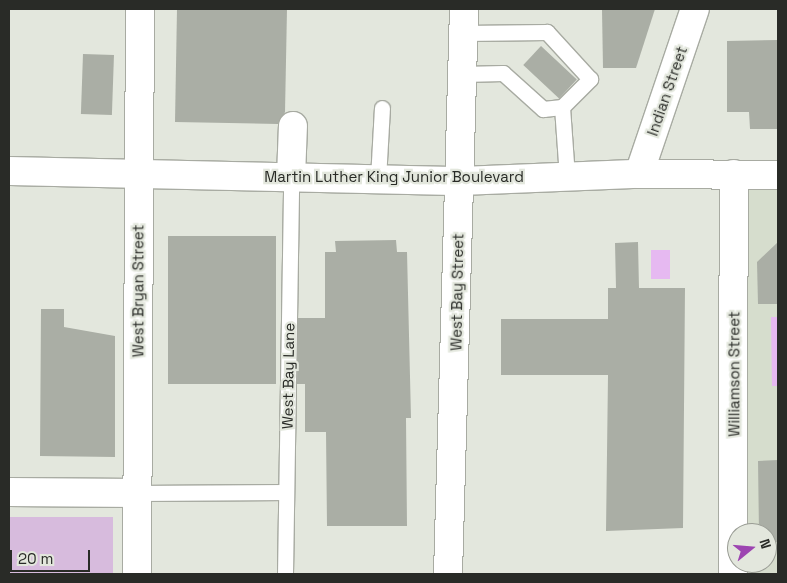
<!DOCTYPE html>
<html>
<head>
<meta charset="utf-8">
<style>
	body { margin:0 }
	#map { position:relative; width:787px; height:583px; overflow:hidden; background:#e3e7dd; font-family:"Space Grotesk",sans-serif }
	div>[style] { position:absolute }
	.built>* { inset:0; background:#d6ddcd }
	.green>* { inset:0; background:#d7bbdd; transform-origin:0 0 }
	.water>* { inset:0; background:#e6b9f1; transform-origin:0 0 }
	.building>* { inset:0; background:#aaaea5; transform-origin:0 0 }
	.roads { filter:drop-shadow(1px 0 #a8aba2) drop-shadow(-1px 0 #a8aba2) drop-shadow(0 1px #a8aba2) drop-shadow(0 -1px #a8aba2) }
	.service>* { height:15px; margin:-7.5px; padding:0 7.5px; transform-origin:7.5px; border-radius:7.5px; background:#fff }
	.minor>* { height:28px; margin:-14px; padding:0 14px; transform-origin:14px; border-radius:14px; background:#fff }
	.primary>* { height:28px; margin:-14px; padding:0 14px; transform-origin:14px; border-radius:14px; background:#fff }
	span { translate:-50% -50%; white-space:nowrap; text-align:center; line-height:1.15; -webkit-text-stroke:4.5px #e3e7dd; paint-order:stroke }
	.street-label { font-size:15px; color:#292b27 }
	.frame { position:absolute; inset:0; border:10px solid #292b27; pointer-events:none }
	.north { position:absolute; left:727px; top:523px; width:50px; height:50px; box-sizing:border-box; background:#e3e7dd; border:1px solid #999c94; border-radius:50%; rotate:73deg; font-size:14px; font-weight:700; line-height:20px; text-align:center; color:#292b27 }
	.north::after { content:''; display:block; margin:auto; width:18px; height:22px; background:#9d45b1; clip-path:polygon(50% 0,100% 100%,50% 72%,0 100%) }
	.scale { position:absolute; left:10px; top:550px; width:80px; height:22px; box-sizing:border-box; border:2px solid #292b27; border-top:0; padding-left:6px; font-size:15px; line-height:18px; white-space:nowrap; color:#292b27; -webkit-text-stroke:4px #e3e7dd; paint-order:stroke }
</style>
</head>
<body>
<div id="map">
	<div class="built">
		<div style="clip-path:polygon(evenodd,734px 174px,778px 177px,778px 574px,725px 574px,734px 174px,737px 533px,767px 533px,767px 563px,737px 563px,737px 533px)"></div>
	</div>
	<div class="green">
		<div style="left:9px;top:517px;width:104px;height:57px"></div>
	</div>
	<div class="water">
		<div style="left:670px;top:250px;width:29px;height:19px;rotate:90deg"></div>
		<div style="clip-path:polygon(771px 317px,778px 317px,778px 386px,772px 386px)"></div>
	</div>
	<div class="building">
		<div style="clip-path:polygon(177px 9px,287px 9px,285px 112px,278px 124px,175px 122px)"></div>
		<div style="clip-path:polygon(655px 9px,636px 68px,603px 68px,602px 10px)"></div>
		<div style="clip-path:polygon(778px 40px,778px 129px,750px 129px,749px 112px,727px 112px,727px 41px)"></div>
		<div style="left:541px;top:46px;width:49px;height:26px;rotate:43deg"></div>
		<div style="left:83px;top:54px;width:31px;height:60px;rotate:2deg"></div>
		<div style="left:168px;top:236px;width:108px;height:148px"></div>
		<div style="clip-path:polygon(396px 240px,397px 252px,407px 252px,411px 418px,406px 418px,407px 526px,327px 526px,326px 432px,305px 432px,305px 384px,297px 384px,298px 318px,325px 318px,325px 252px,336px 252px,335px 241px)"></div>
		<div style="clip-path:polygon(638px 242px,639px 288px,685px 288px,683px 528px,606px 531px,608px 375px,501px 375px,501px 319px,608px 319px,608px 288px,616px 288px,615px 243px)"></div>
		<div style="clip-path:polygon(778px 242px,778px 304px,758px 304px,757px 262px)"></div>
		<div style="clip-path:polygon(41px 309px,64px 309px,64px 327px,115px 336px,115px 457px,40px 456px)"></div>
		<div style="clip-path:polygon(778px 460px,778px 542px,767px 543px,767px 533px,759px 533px,758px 461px)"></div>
	</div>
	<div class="roads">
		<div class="service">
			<div style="left:463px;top:74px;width:40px;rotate:-1.4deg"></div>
			<div style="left:503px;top:73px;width:54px;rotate:42deg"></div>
			<div style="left:543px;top:109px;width:19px;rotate:-6deg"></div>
			<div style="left:562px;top:107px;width:40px;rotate:-45deg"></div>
			<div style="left:590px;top:79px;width:64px;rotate:-132.5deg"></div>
			<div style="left:547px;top:32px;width:83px;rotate:179.3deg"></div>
			<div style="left:562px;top:107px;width:70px;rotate:85.9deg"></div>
			<div style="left:378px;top:179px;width:71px;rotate:-86.8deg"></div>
			<div style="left:137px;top:493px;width:149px;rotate:-0.4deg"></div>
			<div style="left:285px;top:574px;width:397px;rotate:-89.1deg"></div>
		</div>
		<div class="minor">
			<div style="left:639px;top:174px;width:174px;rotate:-71.3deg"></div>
			<div style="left:291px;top:177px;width:51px;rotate:-87.8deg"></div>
			<div style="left:461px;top:181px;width:178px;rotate:-2.3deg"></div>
			<div style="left:639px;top:174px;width:139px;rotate:0.4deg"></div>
			<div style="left:9px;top:492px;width:128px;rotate:0.4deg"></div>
			<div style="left:137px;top:574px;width:565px;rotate:-89.7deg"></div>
			<div style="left:733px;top:574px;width:400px;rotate:-89.9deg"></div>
		</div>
		<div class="primary">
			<div style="left:9px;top:171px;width:452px;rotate:1.3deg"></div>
			<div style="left:448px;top:574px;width:565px;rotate:-88.38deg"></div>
		</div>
	</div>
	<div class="street-label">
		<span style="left:667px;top:91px;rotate:-71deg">Indian Street</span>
		<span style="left:394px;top:177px">Martin Luther King Junior Boulevard</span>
		<span style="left:138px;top:291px;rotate:-90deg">West Bryan Street</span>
		<span style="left:457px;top:292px;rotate:-89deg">West Bay Street</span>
		<span style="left:734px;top:374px;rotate:-90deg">Williamson Street</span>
		<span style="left:288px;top:376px;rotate:-89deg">West Bay Lane</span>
	</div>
	<div class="frame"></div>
	<div class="north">N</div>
	<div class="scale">20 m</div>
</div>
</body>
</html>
